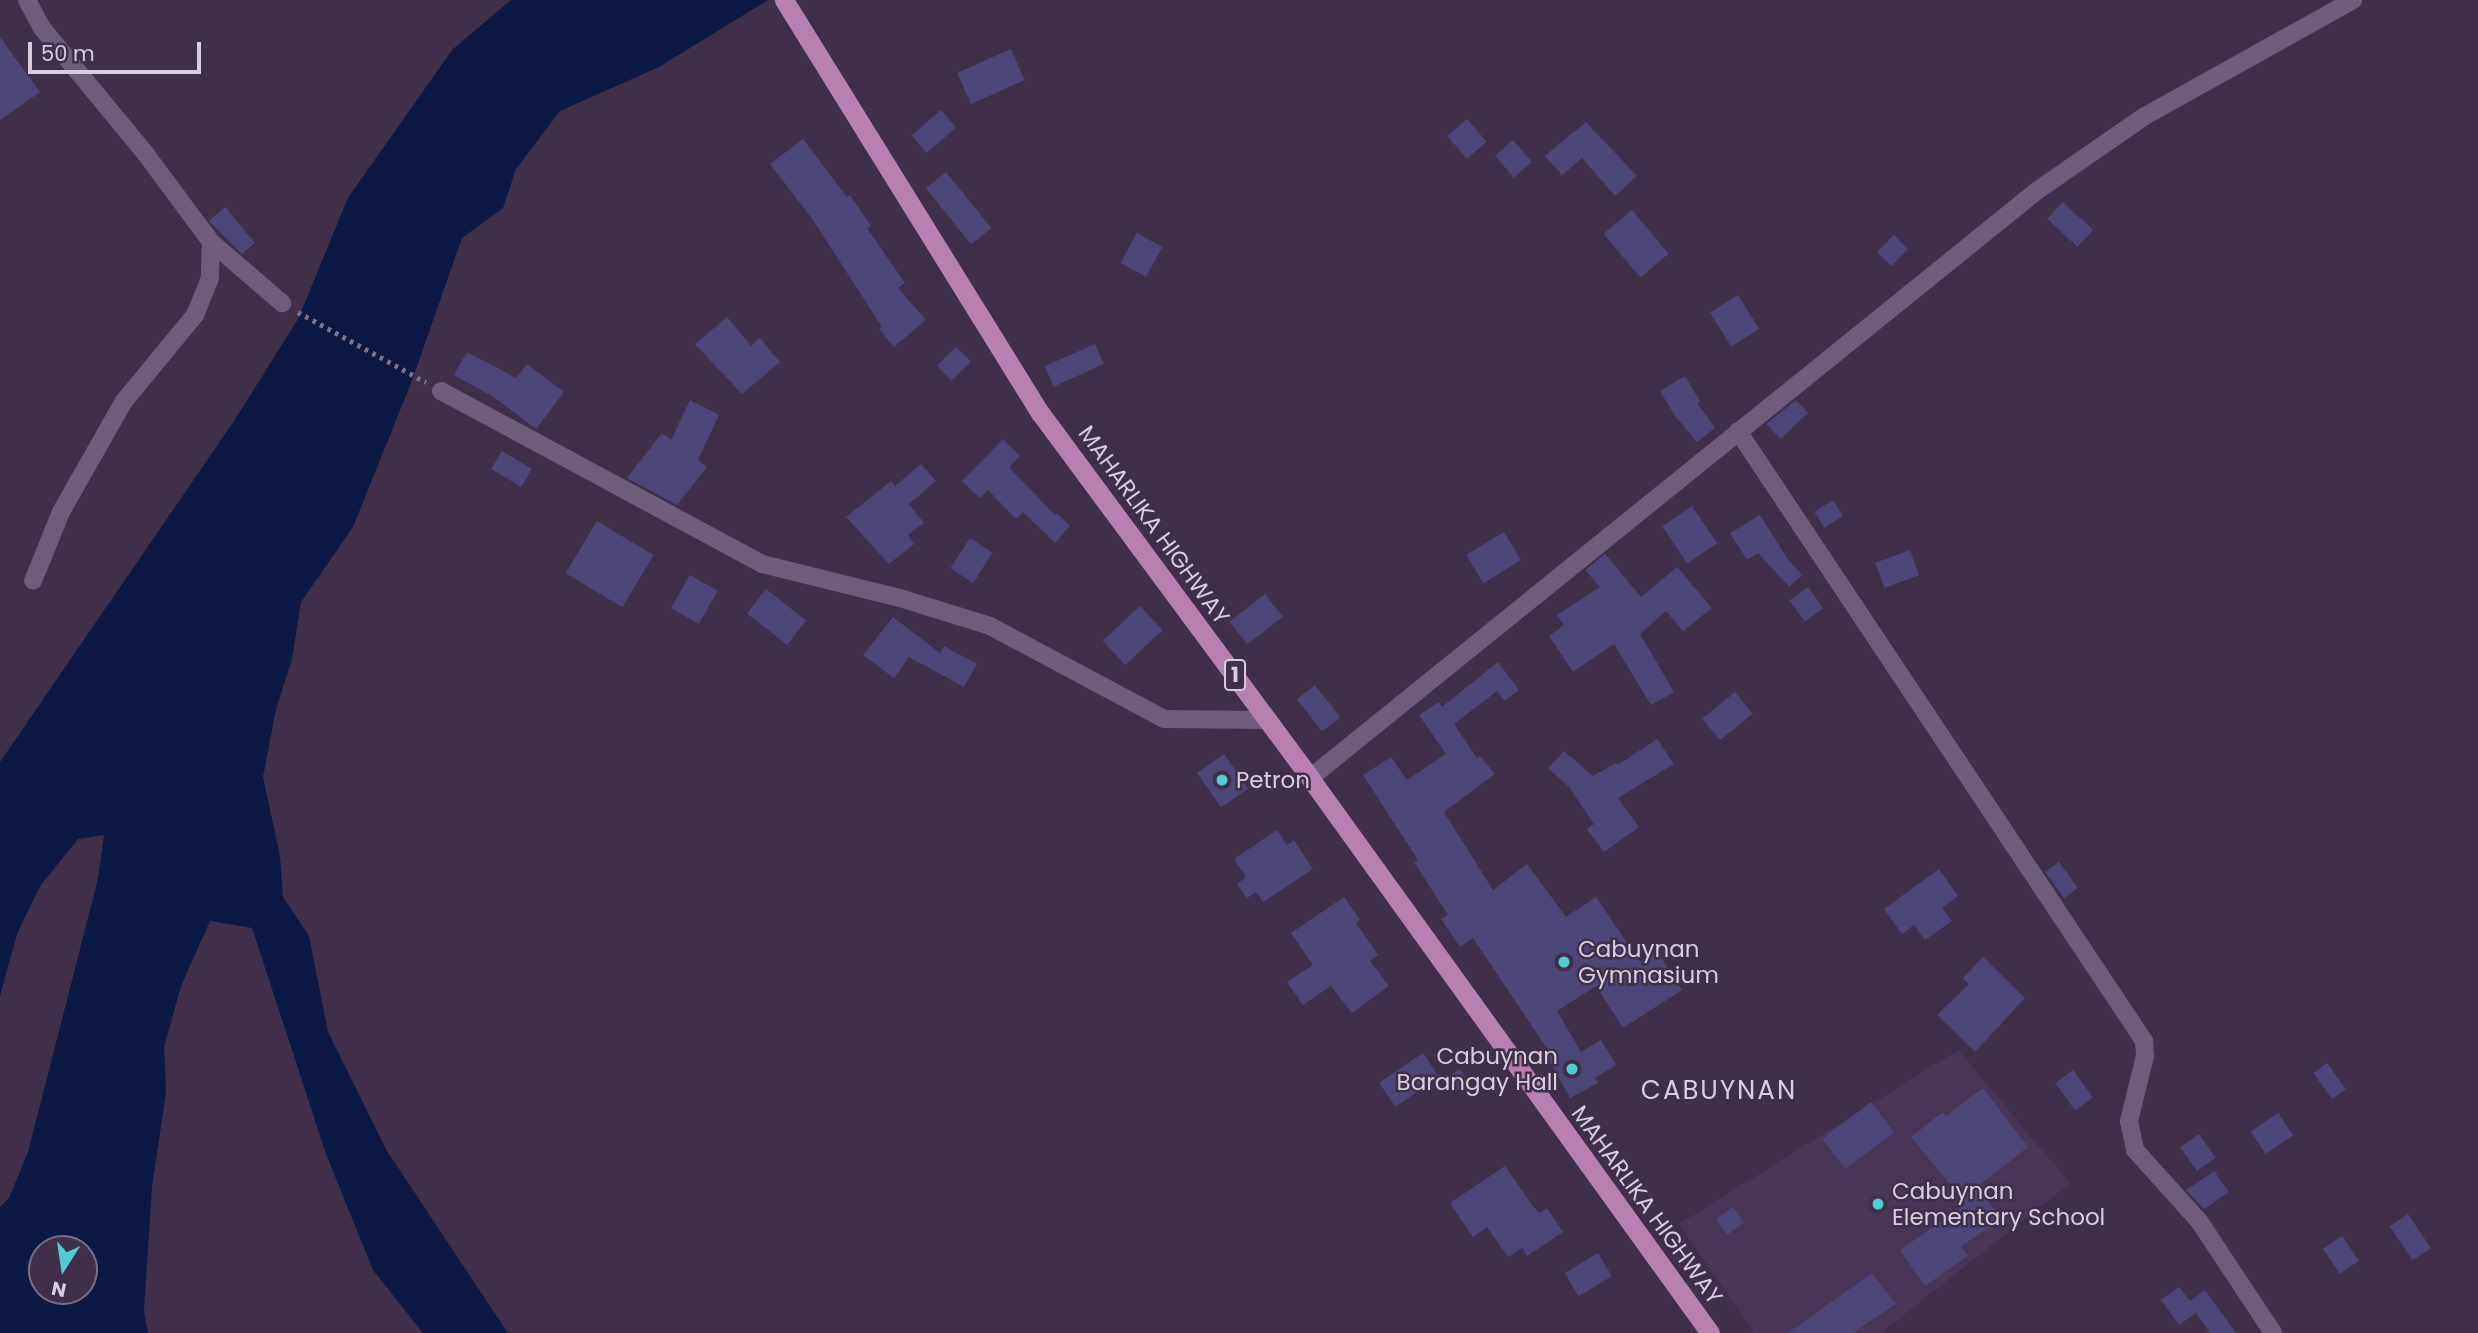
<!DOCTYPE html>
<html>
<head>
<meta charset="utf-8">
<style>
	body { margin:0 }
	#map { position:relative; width:2478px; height:1333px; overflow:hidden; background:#3f2f49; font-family:Poppins,sans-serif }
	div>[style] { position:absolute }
	.built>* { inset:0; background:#493656 }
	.water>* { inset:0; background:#0c1944 }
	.building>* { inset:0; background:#4d4678; transform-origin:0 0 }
	.path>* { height:4.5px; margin-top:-2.25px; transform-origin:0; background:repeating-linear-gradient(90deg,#7e7086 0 3.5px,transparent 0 8.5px) }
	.minor>* { height:18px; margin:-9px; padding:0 9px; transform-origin:9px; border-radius:9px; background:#6e5d7a }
	.trunk>* { height:19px; margin:-9.5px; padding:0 9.5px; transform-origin:9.5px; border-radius:9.5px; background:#b880b0 }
	.dots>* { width:19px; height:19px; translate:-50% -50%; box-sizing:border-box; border:4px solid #3f2f49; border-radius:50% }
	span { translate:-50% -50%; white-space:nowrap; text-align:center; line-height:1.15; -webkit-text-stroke:5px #3f2f49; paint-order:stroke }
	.shield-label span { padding:2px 5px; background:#3f2f49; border:2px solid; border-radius:5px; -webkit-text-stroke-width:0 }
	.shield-label { font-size:21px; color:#d7cdde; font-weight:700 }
	.street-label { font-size:23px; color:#d7cdde }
	.poi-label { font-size:23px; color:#d7cdde }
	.left { translate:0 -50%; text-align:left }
	.right { translate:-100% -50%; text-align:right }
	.quarter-label { font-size:26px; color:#d7cdde; letter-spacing:2px }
	.north { position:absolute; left:28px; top:1235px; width:70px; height:70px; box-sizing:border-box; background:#3f2f49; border:2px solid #7c6e85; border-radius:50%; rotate:192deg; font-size:19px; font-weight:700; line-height:28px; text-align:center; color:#d7cdde }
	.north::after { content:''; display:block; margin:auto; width:24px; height:32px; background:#51ccd2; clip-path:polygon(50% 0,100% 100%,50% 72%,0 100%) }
	.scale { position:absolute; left:28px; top:42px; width:173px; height:32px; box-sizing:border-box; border:4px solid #d7cdde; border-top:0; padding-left:9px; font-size:21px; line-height:24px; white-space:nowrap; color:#d7cdde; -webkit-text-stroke:5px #3f2f49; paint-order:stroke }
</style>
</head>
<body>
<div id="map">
	<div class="built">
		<div style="clip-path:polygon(1958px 1050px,2070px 1183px,1881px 1333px,1754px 1333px,1679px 1224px)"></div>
	</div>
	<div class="water">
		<div style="clip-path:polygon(evenodd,511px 0,768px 0,659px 67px,560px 111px,516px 169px,503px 208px,462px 238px,411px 383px,353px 527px,301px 602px,292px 659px,276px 709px,263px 777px,280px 856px,283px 897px,309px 936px,328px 1032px,387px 1151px,508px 1333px,423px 1333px,373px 1270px,326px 1154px,252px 928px,210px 921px,181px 986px,164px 1047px,166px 1092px,152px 1187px,144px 1311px,148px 1333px,0 1333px,0 1207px,9px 1198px,28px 1152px,98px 879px,104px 835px,78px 839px,40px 886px,17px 934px,0 996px,0 762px,234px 421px,298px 319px,348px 198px,452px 50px,511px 0,42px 1249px,84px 1249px,84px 1291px,42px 1291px,42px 1249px)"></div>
	</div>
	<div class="building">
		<div style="clip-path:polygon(0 37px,40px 92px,0 120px)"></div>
		<div style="left:1011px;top:49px;width:34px;height:59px;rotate:66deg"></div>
		<div style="left:941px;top:110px;width:23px;height:39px;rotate:49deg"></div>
		<div style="left:1467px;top:119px;width:30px;height:26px;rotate:49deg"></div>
		<div style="clip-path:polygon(1586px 122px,1637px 176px,1615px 196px,1582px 158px,1562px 175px,1545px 156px)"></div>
		<div style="clip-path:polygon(803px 139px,847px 197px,850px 195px,871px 226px,867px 228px,905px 283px,898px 288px,926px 320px,894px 347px,879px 329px,882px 327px,813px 220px,770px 164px)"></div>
		<div style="left:1513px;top:140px;width:29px;height:24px;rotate:49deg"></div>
		<div style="left:946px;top:172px;width:72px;height:26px;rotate:51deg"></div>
		<div style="left:2063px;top:202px;width:41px;height:23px;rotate:43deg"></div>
		<div style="clip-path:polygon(225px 207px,255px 243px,242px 254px,209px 221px)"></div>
		<div style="left:1632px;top:210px;width:57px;height:37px;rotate:50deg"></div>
		<div style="left:1137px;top:233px;width:29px;height:34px;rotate:29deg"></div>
		<div style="left:1894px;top:235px;width:20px;height:24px;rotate:45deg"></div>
		<div style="left:1738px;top:295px;width:40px;height:33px;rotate:58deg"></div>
		<div style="clip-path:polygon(727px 317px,751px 346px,760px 338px,780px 362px,742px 394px,695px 344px)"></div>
		<div style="left:1095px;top:344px;width:22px;height:55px;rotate:66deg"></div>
		<div style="left:956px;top:347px;width:21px;height:27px;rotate:45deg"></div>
		<div style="clip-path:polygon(467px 352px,516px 378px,527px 364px,564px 392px,536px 429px,495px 398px,454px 375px)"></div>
		<div style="clip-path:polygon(1685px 376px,1700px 401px,1697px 403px,1715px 428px,1697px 442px,1675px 416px,1660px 391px)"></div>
		<div style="clip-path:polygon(690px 400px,719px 415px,698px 460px,707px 467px,677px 505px,627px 478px,662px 433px,671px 440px)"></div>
		<div style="clip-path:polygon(1796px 400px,1808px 413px,1781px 439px,1766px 424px)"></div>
		<div style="clip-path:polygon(1003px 439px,1020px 456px,1009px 467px,1055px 515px,1057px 513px,1070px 526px,1055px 543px,1023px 512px,1016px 519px,988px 490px,980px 498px,962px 481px)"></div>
		<div style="left:502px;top:451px;width:35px;height:21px;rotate:31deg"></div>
		<div style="clip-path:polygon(921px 464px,936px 481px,909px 504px,924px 523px,908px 535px,914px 544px,889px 564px,846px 517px,891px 481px,895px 486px)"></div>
		<div style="left:1833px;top:500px;width:19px;height:22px;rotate:58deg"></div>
		<div style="left:1692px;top:506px;width:45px;height:36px;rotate:56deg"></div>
		<div style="clip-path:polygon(1760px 515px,1787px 558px,1802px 575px,1789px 587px,1758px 553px,1747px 560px,1730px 533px)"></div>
		<div style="left:597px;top:521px;width:66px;height:61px;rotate:31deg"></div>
		<div style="left:1504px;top:532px;width:33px;height:44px;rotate:59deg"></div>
		<div style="left:970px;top:538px;width:27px;height:36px;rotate:33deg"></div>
		<div style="left:1910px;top:550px;width:27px;height:37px;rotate:70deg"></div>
		<div style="clip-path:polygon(1605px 554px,1641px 597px,1677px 567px,1712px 608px,1683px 631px,1666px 611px,1640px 634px,1674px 692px,1651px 705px,1614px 644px,1573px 672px,1549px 636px,1564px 625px,1557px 615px,1600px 587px,1585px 570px)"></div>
		<div style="left:690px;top:575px;width:32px;height:38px;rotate:30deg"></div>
		<div style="left:1808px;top:587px;width:26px;height:23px;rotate:54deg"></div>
		<div style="left:766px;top:589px;width:51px;height:31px;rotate:38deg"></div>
		<div style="left:1265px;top:594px;width:29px;height:45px;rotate:52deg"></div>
		<div style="left:1140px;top:606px;width:33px;height:51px;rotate:47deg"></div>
		<div style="clip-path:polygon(893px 617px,940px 653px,944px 646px,977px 664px,964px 687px,909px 657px,894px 678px,863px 655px)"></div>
		<div style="clip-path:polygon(1498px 662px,1519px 690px,1504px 701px,1497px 691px,1454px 724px,1477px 758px,1480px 756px,1495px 774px,1444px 812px,1493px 890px,1527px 864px,1566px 917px,1596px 897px,1640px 962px,1657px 951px,1682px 990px,1623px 1028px,1596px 986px,1557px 1011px,1581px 1052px,1601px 1040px,1616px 1065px,1595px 1078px,1598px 1083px,1570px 1098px,1546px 1055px,1550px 1053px,1473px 938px,1460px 947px,1441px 919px,1448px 915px,1414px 862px,1418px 860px,1363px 775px,1391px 757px,1407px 780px,1446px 754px,1419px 715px,1439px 702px,1442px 707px)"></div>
		<div style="left:1315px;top:685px;width:41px;height:23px;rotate:52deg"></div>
		<div style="left:1735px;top:692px;width:28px;height:42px;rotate:51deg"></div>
		<div style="clip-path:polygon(1657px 739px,1674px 764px,1618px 798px,1639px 827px,1604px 852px,1587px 829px,1594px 824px,1569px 787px,1548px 768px,1564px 751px,1593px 776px,1616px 763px,1618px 765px)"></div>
		<div style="left:1224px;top:754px;width:42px;height:33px;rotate:55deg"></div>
		<div style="clip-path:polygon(1277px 830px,1287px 845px,1294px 840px,1313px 869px,1263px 902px,1256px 892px,1247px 898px,1237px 884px,1246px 877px,1234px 859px)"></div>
		<div style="left:2059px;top:862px;width:32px;height:17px;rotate:54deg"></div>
		<div style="clip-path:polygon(1939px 869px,1958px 896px,1942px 908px,1952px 921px,1925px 940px,1914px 925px,1902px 934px,1884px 909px)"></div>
		<div style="clip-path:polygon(1344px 897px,1360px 920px,1356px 923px,1378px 955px,1370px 961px,1389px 986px,1352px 1013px,1331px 986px,1303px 1005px,1287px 982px,1313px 965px,1291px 933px)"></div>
		<div style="clip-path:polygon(1983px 957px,2025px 998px,1975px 1052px,1937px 1015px,1969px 984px,1963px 978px)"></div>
		<div style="left:1423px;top:1053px;width:29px;height:53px;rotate:56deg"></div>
		<div style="left:2327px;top:1063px;width:32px;height:17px;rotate:54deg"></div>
		<div style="left:1460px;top:1069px;width:17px;height:20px;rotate:59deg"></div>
		<div style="left:2073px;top:1070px;width:34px;height:22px;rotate:54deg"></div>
		<div style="clip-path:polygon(1983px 1088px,2028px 1147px,1978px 1186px,2001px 1220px,1961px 1246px,1968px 1256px,1925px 1286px,1900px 1250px,1966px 1204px,1911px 1137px,1943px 1112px,1946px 1116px)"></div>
		<div style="left:1871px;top:1102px;width:38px;height:61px;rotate:53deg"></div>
		<div style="left:2278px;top:1113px;width:27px;height:33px;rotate:56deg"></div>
		<div style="left:2199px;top:1134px;width:29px;height:23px;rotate:55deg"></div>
		<div style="clip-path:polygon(1505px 1166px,1532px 1205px,1539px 1213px,1547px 1208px,1563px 1232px,1527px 1256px,1522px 1248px,1508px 1257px,1487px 1227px,1473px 1237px,1450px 1203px)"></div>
		<div style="clip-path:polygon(2214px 1171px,2229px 1192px,2204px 1209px,2186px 1190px)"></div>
		<div style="left:1733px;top:1207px;width:19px;height:21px;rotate:54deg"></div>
		<div style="left:2408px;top:1214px;width:41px;height:22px;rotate:56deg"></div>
		<div style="left:2342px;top:1236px;width:30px;height:23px;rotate:56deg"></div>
		<div style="left:1598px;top:1253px;width:27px;height:39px;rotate:59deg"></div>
		<div style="clip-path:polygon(1872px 1273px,1896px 1304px,1853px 1333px,1788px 1333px)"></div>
		<div style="clip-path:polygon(2179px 1287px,2190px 1301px,2205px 1290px,2236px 1333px,2210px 1333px,2196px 1313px,2179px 1325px,2161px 1300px)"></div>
	</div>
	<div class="path">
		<div style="left:298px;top:312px;width:146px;rotate:28.7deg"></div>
	</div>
	<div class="minor">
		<div style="left:27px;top:0;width:32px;rotate:62deg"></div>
		<div style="left:42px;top:28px;width:162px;rotate:50.5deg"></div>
		<div style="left:145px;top:153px;width:111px;rotate:53.4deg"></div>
		<div style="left:211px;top:242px;width:36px;rotate:92deg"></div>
		<div style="left:210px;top:278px;width:40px;rotate:112deg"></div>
		<div style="left:195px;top:315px;width:112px;rotate:129.5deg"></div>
		<div style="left:124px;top:401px;width:128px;rotate:119.6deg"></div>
		<div style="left:61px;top:512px;width:74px;rotate:112.1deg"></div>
		<div style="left:211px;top:242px;width:94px;rotate:40.7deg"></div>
		<div style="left:441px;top:391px;width:365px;rotate:28.3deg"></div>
		<div style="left:762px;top:564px;width:145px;rotate:13.9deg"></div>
		<div style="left:903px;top:599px;width:91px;rotate:17.2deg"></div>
		<div style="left:990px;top:626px;width:197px;rotate:28.1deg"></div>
		<div style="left:1164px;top:719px;width:104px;rotate:0.6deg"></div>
		<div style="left:1738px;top:431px;width:733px;rotate:56.35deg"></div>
		<div style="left:2144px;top:1041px;width:15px;rotate:86deg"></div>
		<div style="left:2145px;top:1056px;width:67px;rotate:103.8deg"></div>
		<div style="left:2129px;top:1121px;width:30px;rotate:78deg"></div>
		<div style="left:2135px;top:1150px;width:96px;rotate:48deg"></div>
		<div style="left:2199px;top:1221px;width:134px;rotate:56.5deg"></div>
		<div style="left:1310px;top:778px;width:936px;rotate:-38.93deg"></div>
		<div style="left:2038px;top:190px;width:130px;rotate:-34.7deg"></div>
		<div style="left:2145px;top:116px;width:238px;rotate:-29.1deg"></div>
	</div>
	<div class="trunk">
		<div style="left:784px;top:0;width:487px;rotate:58.2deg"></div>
		<div style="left:1041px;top:414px;width:453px;rotate:53.5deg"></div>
		<div style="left:1310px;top:778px;width:684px;rotate:54.22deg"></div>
	</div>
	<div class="dots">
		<div style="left:1222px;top:780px;background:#51ccd2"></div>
		<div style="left:1564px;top:962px;background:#51ccd2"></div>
		<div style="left:1572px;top:1069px;background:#51ccd2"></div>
		<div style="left:1878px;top:1204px;background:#51ccd2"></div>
	</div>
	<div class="shield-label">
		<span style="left:1235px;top:675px">1</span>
	</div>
	<div class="street-label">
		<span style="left:1154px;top:525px;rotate:54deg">MAHARLIKA HIGHWAY</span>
		<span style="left:1647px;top:1205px;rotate:54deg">MAHARLIKA HIGHWAY</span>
	</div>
	<div class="poi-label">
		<span class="left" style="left:1236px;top:780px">Petron</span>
		<span class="left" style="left:1578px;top:962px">Cabuynan<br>Gymnasium</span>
		<span class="right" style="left:1558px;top:1069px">Cabuynan<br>Barangay Hall</span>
		<span class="left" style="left:1892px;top:1204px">Cabuynan<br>Elementary School</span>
	</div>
	<div class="quarter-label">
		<span style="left:1719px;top:1091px">CABUYNAN</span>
	</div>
	<div class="north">N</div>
	<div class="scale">50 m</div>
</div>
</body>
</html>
